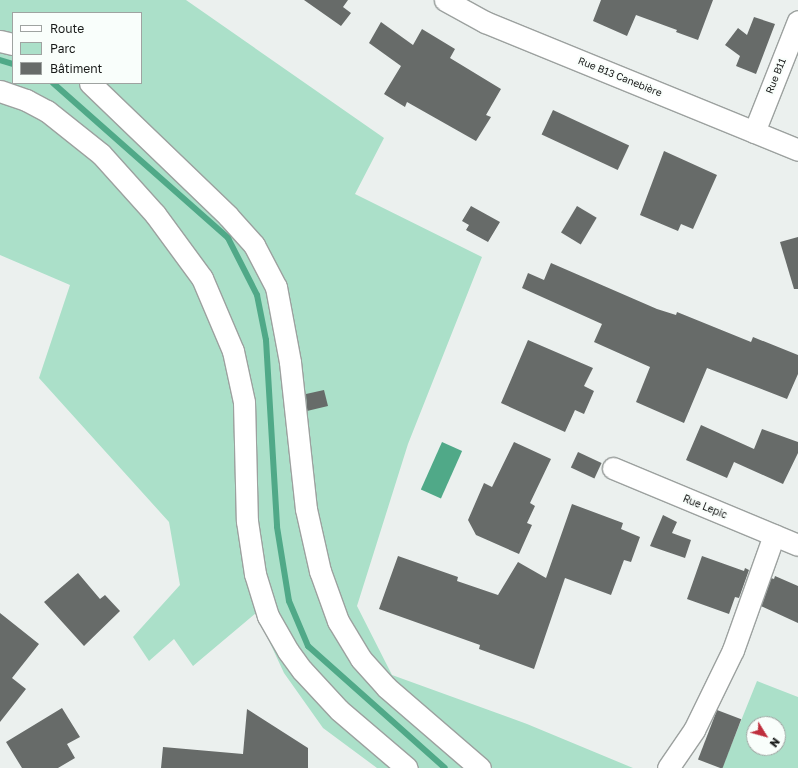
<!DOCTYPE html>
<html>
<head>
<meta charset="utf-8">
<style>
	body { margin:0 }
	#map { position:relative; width:798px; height:768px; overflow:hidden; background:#ebf0ee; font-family:"Golos Text",sans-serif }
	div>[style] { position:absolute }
	.green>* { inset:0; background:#abe0c9 }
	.water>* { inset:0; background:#50a988; transform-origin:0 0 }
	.stream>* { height:6px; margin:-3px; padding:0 3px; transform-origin:3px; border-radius:3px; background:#50a988 }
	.building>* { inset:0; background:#676b69; transform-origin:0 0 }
	.roads { filter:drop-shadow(1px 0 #9ca19f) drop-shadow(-1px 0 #9ca19f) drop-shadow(0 1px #9ca19f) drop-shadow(0 -1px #9ca19f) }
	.street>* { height:21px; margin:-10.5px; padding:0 10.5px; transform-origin:10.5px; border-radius:10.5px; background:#fff }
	span { translate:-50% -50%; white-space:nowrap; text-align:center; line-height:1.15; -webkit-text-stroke:4px #f9fefb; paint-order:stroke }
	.street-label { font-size:10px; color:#181a19 }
	.legend { position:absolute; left:12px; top:12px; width:130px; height:72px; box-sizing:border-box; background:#f9fefb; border:1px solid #9fa3a1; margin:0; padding:5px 7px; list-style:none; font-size:12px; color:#181a19 }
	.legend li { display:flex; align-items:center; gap:8px; height:20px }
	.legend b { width:20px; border:1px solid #9fa3a1 }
	.north { position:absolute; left:746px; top:716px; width:40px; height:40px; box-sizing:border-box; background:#f9fefb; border:1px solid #9fa3a1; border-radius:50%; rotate:127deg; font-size:11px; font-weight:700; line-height:16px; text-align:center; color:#181a19 }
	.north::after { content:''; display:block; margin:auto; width:14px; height:18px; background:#be2e3c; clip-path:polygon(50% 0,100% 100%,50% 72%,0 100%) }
</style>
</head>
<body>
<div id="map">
	<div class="green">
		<div style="clip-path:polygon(evenodd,0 0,186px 0,384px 138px,355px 194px,482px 257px,408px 444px,357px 606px,392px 675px,527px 724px,633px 768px,377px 768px,323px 728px,284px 673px,256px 613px,193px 666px,174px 639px,149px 661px,133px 637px,180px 585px,169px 522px,39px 378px,70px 285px,0 255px,0 0,13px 13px,141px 13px,141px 83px,13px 83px,13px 13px)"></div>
		<div style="clip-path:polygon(evenodd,757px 681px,798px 697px,798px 768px,722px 768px,757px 681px,754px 724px,778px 724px,778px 748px,754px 748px,754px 724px)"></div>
	</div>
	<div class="water">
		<div style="left:442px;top:442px;width:22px;height:52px;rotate:24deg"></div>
	</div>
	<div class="stream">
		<div style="left:0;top:60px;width:14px;rotate:17deg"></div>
		<div style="left:53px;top:83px;width:234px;rotate:41.5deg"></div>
		<div style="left:228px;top:238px;width:64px;rotate:63deg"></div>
		<div style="left:257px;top:295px;width:46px;rotate:78.7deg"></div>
		<div style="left:266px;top:340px;width:187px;rotate:86.6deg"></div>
		<div style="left:277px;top:527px;width:75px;rotate:80.8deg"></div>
		<div style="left:289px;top:601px;width:49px;rotate:67.1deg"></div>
		<div style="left:308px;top:646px;width:183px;rotate:41.7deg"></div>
	</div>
	<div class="building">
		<div style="clip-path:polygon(304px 0,348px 0,343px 7px,351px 13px,341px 26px)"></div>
		<div style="clip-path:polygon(601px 0,713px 0,698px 40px,676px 32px,677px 30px,636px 15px,627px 36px,593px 21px)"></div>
		<div style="clip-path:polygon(754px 17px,775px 24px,756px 74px,736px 66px,740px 56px,725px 45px,738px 28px,747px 35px)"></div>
		<div style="clip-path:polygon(381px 22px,413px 45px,422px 29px,455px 49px,450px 58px,501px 89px,486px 115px,491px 117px,476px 141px,407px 102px,405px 107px,384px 94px,401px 66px,369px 43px)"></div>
		<div style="left:553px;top:110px;width:84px;height:27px;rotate:25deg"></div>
		<div style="clip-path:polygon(664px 151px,717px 175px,693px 229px,681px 224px,678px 231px,640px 215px)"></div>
		<div style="clip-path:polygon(471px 206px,500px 222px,488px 242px,466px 230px,469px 225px,462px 221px)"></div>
		<div style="left:577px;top:206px;width:23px;height:31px;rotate:31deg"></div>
		<div style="clip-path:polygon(798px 237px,798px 289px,794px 289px,780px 242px)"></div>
		<div style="clip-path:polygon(551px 263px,657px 309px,676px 315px,677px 312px,751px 342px,753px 337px,798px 355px,798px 374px,787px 399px,707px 368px,684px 423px,636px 402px,650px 367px,594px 342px,602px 324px,522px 288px,528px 273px,544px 280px)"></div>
		<div style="clip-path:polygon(528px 340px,593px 368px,584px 386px,594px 391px,584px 414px,575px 410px,565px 432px,501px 403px)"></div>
		<div style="clip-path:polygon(324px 390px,328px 406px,307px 411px,306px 394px)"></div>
		<div style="clip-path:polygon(701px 425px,754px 449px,762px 429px,798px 442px,798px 453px,783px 484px,734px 462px,727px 478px,686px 460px)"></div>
		<div style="clip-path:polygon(514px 442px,551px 459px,530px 503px,535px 506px,527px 523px,532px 525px,519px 554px,476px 535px,468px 520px,484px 483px,492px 487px)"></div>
		<div style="left:578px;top:452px;width:26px;height:17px;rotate:25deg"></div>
		<div style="clip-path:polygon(572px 504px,623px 523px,621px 529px,640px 537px,631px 562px,624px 560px,611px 595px,565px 578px,534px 669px,479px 649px,480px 645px,379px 609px,398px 556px,458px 577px,457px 581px,498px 595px,518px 562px,546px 578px)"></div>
		<div style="clip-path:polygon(663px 515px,677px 522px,672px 533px,691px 540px,685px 558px,650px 546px)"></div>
		<div style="clip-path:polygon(702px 556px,744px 571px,745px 568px,749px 570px,739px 598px,735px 597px,729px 614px,687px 599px)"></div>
		<div style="clip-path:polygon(78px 573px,100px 599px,105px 595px,120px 611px,84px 646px,44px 602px)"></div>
		<div style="clip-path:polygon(775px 576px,798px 586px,798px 623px,761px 606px,771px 578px,774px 579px)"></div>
		<div style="clip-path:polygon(0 613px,39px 644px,12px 678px,26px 689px,0 722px)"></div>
		<div style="clip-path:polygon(62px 708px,80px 737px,67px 744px,75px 758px,58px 768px,22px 768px,6px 742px)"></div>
		<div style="clip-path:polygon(247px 709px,308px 748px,308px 768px,161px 768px,163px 747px,243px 754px)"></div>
		<div style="left:717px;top:710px;width:26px;height:53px;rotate:21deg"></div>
	</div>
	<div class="roads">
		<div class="street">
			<div style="left:445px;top:0;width:46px;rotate:28.8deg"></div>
			<div style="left:485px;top:22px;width:338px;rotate:22.2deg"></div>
			<div style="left:0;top:41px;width:13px;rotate:13deg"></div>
			<div style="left:90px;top:83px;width:192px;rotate:43.9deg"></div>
			<div style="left:228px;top:216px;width:39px;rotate:48deg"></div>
			<div style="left:254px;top:245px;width:47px;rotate:62.4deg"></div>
			<div style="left:276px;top:287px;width:76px;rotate:79.4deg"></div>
			<div style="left:290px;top:362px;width:148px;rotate:83.8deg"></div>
			<div style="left:306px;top:509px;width:64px;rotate:77.3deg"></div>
			<div style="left:320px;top:571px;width:53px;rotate:70.2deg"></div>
			<div style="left:338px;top:621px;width:44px;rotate:58.8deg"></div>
			<div style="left:361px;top:659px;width:38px;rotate:48deg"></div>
			<div style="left:386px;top:687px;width:124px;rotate:40.8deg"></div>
			<div style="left:0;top:91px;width:28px;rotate:19deg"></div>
			<div style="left:26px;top:100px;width:24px;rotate:28deg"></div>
			<div style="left:47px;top:111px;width:69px;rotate:38.5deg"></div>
			<div style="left:101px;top:154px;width:81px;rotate:48deg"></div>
			<div style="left:155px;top:214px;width:79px;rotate:53.7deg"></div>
			<div style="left:202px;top:278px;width:79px;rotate:67deg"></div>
			<div style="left:233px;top:351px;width:52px;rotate:77.8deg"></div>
			<div style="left:244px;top:402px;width:119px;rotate:88.6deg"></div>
			<div style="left:247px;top:521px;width:54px;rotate:81.4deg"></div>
			<div style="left:255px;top:574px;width:44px;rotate:72.8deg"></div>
			<div style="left:268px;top:616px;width:40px;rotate:60.3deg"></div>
			<div style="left:288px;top:651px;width:24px;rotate:54deg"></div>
			<div style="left:302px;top:670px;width:54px;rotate:47.2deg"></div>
			<div style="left:339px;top:710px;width:89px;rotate:40.5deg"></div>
			<div style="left:754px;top:132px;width:119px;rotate:-68.4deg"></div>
			<div style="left:613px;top:468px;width:200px;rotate:22.6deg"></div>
			<div style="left:668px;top:768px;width:46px;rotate:-55.6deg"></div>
			<div style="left:694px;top:730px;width:89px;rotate:-64deg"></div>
			<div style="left:733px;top:650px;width:122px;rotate:-70.4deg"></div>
		</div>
	</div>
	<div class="street-label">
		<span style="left:776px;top:76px;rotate:-68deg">Rue B11</span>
		<span style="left:620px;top:77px;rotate:22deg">Rue B13 Canebière</span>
		<span style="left:705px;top:507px;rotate:22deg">Rue Lepic</span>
	</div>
	<ul class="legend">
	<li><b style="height:5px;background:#fff"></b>Route</li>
	<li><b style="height:11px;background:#abe0c9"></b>Parc</li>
	<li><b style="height:11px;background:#676b69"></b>Bâtiment</li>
	</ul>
	<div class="north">N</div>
</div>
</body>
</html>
